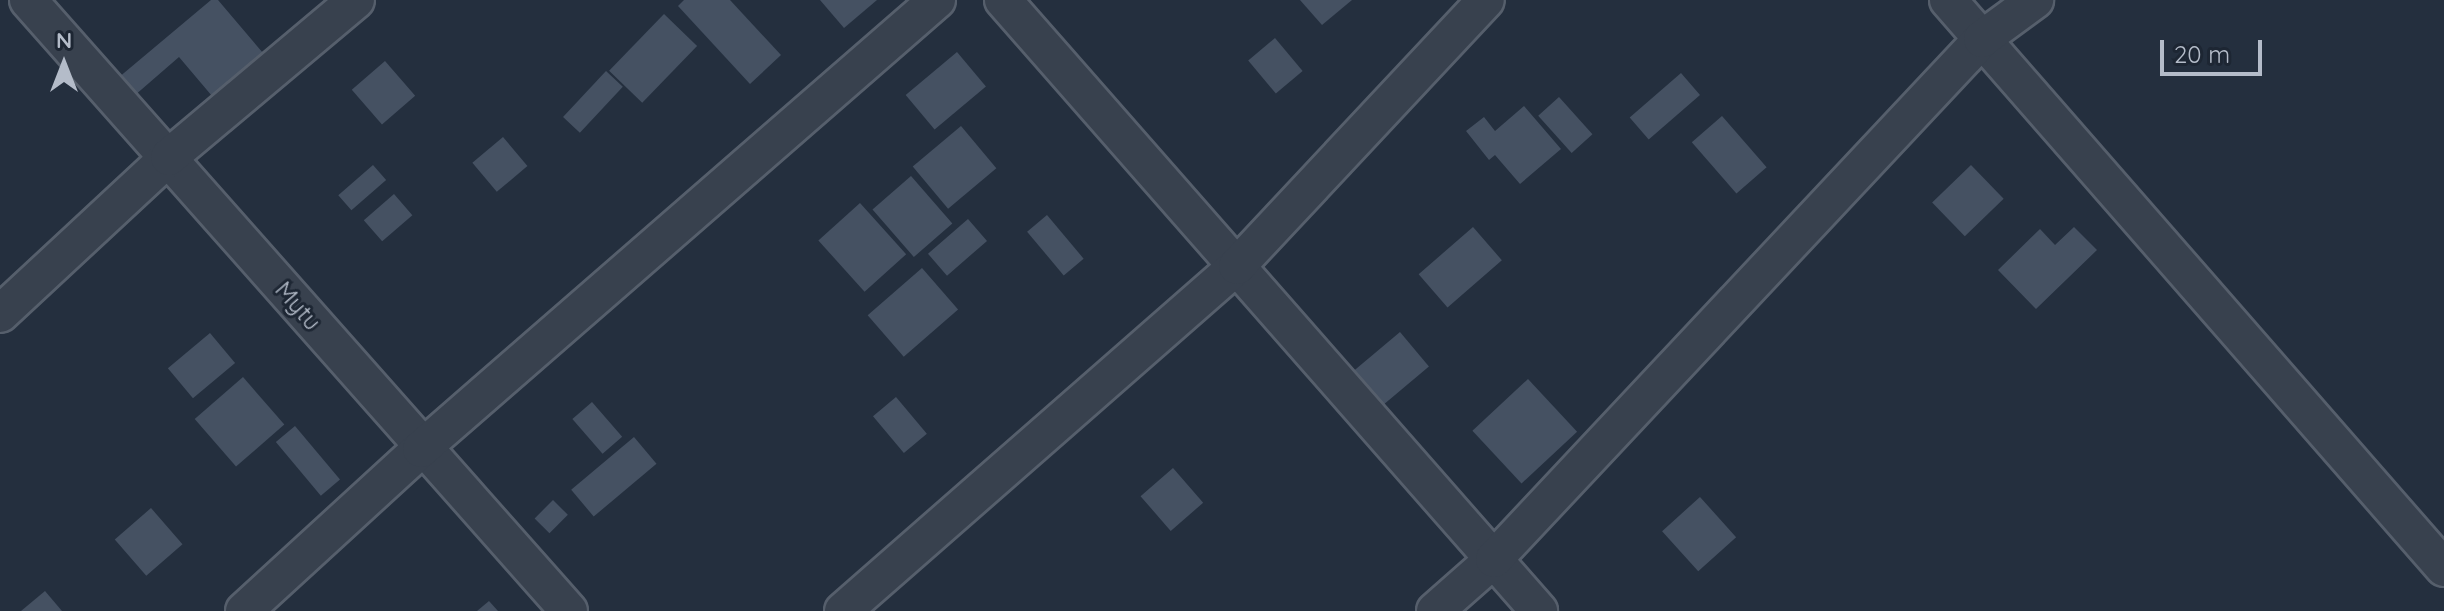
<!DOCTYPE html>
<html>
<head>
<meta charset="utf-8">
<style>
	body { margin:0 }
	#map { position:relative; width:2444px; height:611px; overflow:hidden; background:#242f3e; font-family:Quicksand,sans-serif }
	div>[style] { position:absolute }
	.building>* { inset:0; background:#455162; transform-origin:0 0 }
	.roads { filter:drop-shadow(2px 0 #565f6c) drop-shadow(-2px 0 #565f6c) drop-shadow(0 2px #565f6c) drop-shadow(0 -2px #565f6c) }
	.minor>* { height:36px; margin:-18px; padding:0 18px; transform-origin:18px; border-radius:18px; background:#38414e }
	span { translate:-50% -50%; white-space:nowrap; text-align:center; line-height:1.15; -webkit-text-stroke:6px #1d2633; paint-order:stroke }
	.street-label { font-size:24px; color:#b4bcc9 }
	.north { position:absolute; left:24px; top:24px; width:80px; height:80px; -webkit-text-stroke:6px #1d2633; paint-order:stroke; rotate:0deg; font-size:22px; font-weight:700; line-height:32px; text-align:center; color:#b4bcc9 }
	.north::after { content:''; display:block; margin:auto; width:28px; height:36px; background:#b4bcc9; clip-path:polygon(50% 0,100% 100%,50% 72%,0 100%) }
	.scale { position:absolute; left:2160px; top:40px; width:102px; height:36px; box-sizing:border-box; border:4px solid #b4bcc9; border-top:0; padding-left:10px; font-size:24px; line-height:28px; white-space:nowrap; color:#b4bcc9; -webkit-text-stroke:6px #1d2633; paint-order:stroke }
</style>
</head>
<body>
<div id="map">
	<div class="building">
		<div style="clip-path:polygon(211px 0,218px 0,263px 53px,212px 96px,179px 57px,134px 96px,118px 78px)"></div>
		<div style="clip-path:polygon(684px 0,730px 0,781px 55px,750px 84px,678px 6px)"></div>
		<div style="clip-path:polygon(820px 0,877px 0,844px 28px)"></div>
		<div style="clip-path:polygon(1300px 0,1352px 0,1322px 25px)"></div>
		<div style="left:664px;top:14px;width:46px;height:79px;rotate:44deg"></div>
		<div style="left:1275px;top:38px;width:43px;height:35px;rotate:50deg"></div>
		<div style="left:957px;top:52px;width:45px;height:67px;rotate:50deg"></div>
		<div style="left:385px;top:61px;width:46px;height:44px;rotate:49deg"></div>
		<div style="left:606px;top:71px;width:23px;height:63px;rotate:43deg"></div>
		<div style="left:1681px;top:73px;width:29px;height:68px;rotate:49deg"></div>
		<div style="left:1559px;top:97px;width:50px;height:28px;rotate:48deg"></div>
		<div style="clip-path:polygon(1524px 106px,1561px 149px,1520px 184px,1495px 155px,1489px 160px,1466px 131px,1484px 117px,1495px 131px)"></div>
		<div style="left:1722px;top:116px;width:68px;height:40px;rotate:49deg"></div>
		<div style="left:961px;top:126px;width:55px;height:63px;rotate:50deg"></div>
		<div style="left:503px;top:137px;width:38px;height:40px;rotate:50deg"></div>
		<div style="left:373px;top:165px;width:20px;height:46px;rotate:49deg"></div>
		<div style="left:1971px;top:165px;width:47px;height:54px;rotate:46deg"></div>
		<div style="left:911px;top:176px;width:63px;height:51px;rotate:49deg"></div>
		<div style="left:394px;top:194px;width:28px;height:40px;rotate:49deg"></div>
		<div style="left:860px;top:203px;width:69px;height:56px;rotate:48deg"></div>
		<div style="left:1047px;top:215px;width:57px;height:26px;rotate:50deg"></div>
		<div style="left:968px;top:219px;width:29px;height:53px;rotate:49deg"></div>
		<div style="left:1473px;top:227px;width:44px;height:72px;rotate:49deg"></div>
		<div style="clip-path:polygon(2074px 227px,2097px 250px,2036px 309px,1998px 270px,2040px 229px,2055px 245px)"></div>
		<div style="left:922px;top:268px;width:55px;height:72px;rotate:49deg"></div>
		<div style="left:1400px;top:332px;width:45px;height:75px;rotate:50deg"></div>
		<div style="left:210px;top:333px;width:39px;height:55px;rotate:50deg"></div>
		<div style="left:243px;top:377px;width:63px;height:64px;rotate:49deg"></div>
		<div style="left:1528px;top:379px;width:72px;height:76px;rotate:47deg"></div>
		<div style="left:896px;top:397px;width:48px;height:30px;rotate:50deg"></div>
		<div style="left:592px;top:402px;width:46px;height:26px;rotate:49deg"></div>
		<div style="left:295px;top:426px;width:70px;height:25px;rotate:50deg"></div>
		<div style="left:634px;top:437px;width:35px;height:82px;rotate:50deg"></div>
		<div style="left:1173px;top:468px;width:46px;height:43px;rotate:49deg"></div>
		<div style="left:1700px;top:497px;width:54px;height:51px;rotate:48deg"></div>
		<div style="left:553px;top:500px;width:21px;height:26px;rotate:45deg"></div>
		<div style="left:151px;top:508px;width:48px;height:48px;rotate:49deg"></div>
		<div style="clip-path:polygon(45px 591px,62px 611px,21px 611px)"></div>
		<div style="clip-path:polygon(489px 601px,498px 611px,477px 611px)"></div>
	</div>
	<div class="roads">
		<div class="minor">
			<div style="left:28px;top:0;width:816px;rotate:48.48deg"></div>
			<div style="left:1003px;top:0;width:813px;rotate:48.74deg"></div>
			<div style="left:1948px;top:0;width:754px;rotate:48.87deg"></div>
			<div style="left:0;top:314px;width:231px;rotate:-42.9deg"></div>
			<div style="left:169px;top:157px;width:244px;rotate:-40deg"></div>
			<div style="left:244px;top:611px;width:240px;rotate:-42.5deg"></div>
			<div style="left:421px;top:449px;width:684px;rotate:-41.03deg"></div>
			<div style="left:843px;top:611px;width:524px;rotate:-41.21deg"></div>
			<div style="left:1237px;top:266px;width:364px;rotate:-46.9deg"></div>
			<div style="left:1435px;top:611px;width:79px;rotate:-41.4deg"></div>
			<div style="left:1494px;top:559px;width:713px;rotate:-46.82deg"></div>
			<div style="left:1982px;top:39px;width:66px;rotate:-36.3deg"></div>
		</div>
	</div>
	<div class="street-label">
		<span style="left:298px;top:306px;rotate:49deg">Mytu</span>
	</div>
	<div class="north">N</div>
	<div class="scale">20 m</div>
</div>
</body>
</html>
